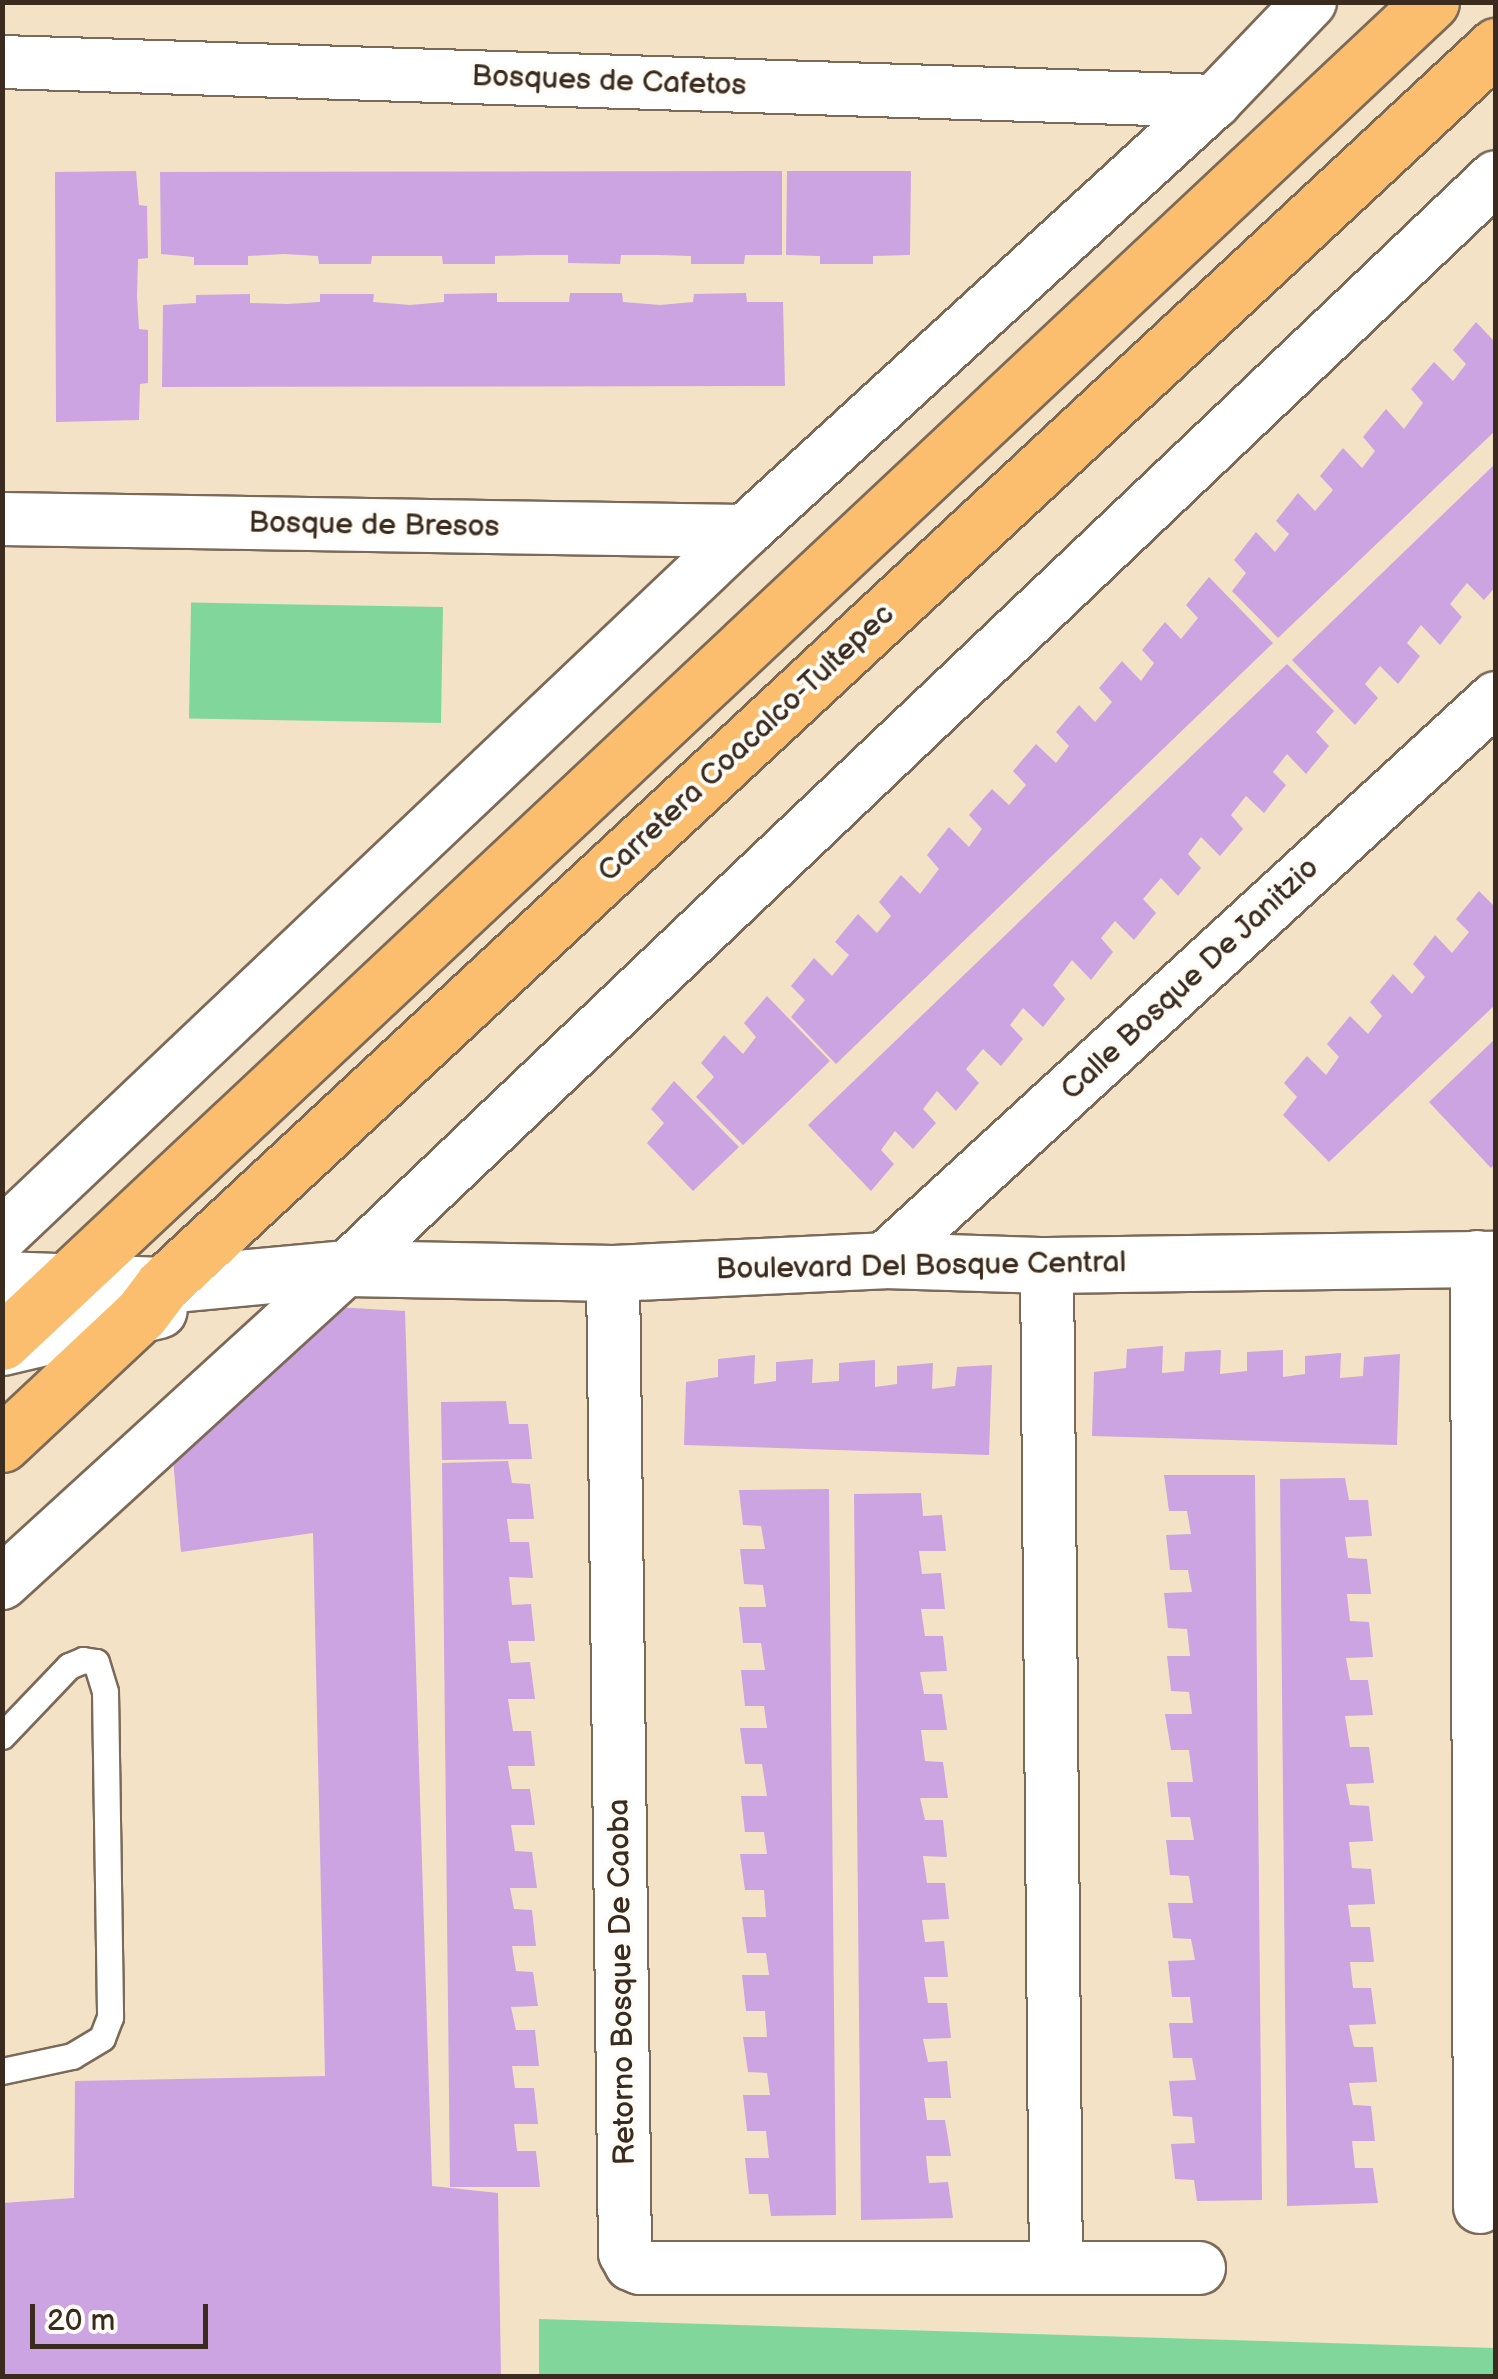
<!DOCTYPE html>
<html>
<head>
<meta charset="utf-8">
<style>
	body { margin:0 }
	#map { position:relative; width:1498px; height:2379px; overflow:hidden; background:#f4e2c7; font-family:"Balsamiq Sans",sans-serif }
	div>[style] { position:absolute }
	.green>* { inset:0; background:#81d79b; transform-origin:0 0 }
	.building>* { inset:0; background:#cba4e1 }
	.roads { filter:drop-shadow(2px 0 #7c6a59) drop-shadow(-2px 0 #7c6a59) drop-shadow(0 2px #7c6a59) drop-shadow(0 -2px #7c6a59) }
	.service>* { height:25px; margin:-12.5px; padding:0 12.5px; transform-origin:12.5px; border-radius:12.5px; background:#fff }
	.minor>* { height:52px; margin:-26px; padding:0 26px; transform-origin:26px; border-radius:26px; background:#fff }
	.tertiary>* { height:55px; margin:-27.5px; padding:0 27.5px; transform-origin:27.5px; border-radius:27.5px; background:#fff }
	.primary>* { height:55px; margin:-27.5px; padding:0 27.5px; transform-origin:27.5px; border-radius:27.5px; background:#fbbe6e }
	span { translate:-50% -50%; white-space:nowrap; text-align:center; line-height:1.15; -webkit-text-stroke:8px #fdfcf7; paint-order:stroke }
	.street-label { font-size:30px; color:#3b2a1e }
	.frame { position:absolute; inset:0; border:5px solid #3b2a1e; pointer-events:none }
	.scale { position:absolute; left:30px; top:2304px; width:178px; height:45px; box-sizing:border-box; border:5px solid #3b2a1e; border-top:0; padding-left:12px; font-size:30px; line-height:35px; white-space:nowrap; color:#3b2a1e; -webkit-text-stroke:8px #fdfcf7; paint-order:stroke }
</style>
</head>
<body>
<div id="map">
	<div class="green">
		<div style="left:443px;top:607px;width:116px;height:252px;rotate:91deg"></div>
		<div style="clip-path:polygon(539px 2319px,1495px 2348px,1495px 2376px,539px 2376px)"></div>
	</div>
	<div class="building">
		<div style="clip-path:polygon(136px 171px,139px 205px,147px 206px,148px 258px,138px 259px,137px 296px,139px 329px,148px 330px,148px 383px,140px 384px,139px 420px,56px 422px,55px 172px)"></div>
		<div style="clip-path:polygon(782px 171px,782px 255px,745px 255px,744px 264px,691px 264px,691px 256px,658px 255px,621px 255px,620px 264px,568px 263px,568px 255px,532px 255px,495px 256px,495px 264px,443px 264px,442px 256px,372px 256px,371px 264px,319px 264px,318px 256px,284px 254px,248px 256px,248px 265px,194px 265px,194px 257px,161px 254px,160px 172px)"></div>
		<div style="clip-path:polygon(787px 171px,911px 171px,910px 255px,873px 256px,873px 264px,820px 264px,820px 256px,786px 255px)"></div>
		<div style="clip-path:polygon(497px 293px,497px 302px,569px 302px,570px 293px,622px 293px,623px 302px,660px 305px,693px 302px,694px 294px,746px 293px,747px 302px,783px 302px,785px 386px,162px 387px,163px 305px,196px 303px,196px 295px,250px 294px,250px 303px,287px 304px,320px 302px,320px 294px,374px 294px,373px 302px,410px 305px,444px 302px,444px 294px)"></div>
		<div style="clip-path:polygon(1476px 322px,1493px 340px,1496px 337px,1496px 430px,1278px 638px,1232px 591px,1246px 573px,1234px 560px,1256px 532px,1275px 552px,1289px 534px,1276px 521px,1298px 493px,1315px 511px,1333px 490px,1320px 476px,1343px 448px,1362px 468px,1375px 451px,1363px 437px,1386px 409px,1404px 429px,1423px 403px,1411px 389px,1434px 362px,1453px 381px,1466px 364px,1453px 350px)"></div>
		<div style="clip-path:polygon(1496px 463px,1496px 586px,1484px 600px,1467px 583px,1450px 604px,1462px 617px,1440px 645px,1421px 625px,1407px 643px,1420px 656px,1398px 684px,1380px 666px,1365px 684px,1378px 698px,1355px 725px,1292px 660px)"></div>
		<div style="clip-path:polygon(1209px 577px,1273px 643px,836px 1064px,791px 1017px,805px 1000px,791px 986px,814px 958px,832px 976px,849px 955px,835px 942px,858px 914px,877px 933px,891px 916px,879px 902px,901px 875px,920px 894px,939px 869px,927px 855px,949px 827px,969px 847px,982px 829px,969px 815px,992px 789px,1009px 805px,1026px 785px,1013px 771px,1036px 744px,1056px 763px,1069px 746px,1056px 732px,1079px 705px,1095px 722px,1112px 702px,1099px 688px,1122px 661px,1141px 681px,1154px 663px,1142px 650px,1165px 622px,1181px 639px,1198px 618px,1186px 605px)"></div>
		<div style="clip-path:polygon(1287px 664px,1334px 711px,1316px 732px,1329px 746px,1306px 774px,1287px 754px,1273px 772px,1286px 785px,1264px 813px,1246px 796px,1231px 815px,1243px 829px,1220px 856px,1201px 837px,1188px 854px,1201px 868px,1178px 896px,1161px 878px,1143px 899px,1156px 913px,1134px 940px,1115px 921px,1101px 938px,1113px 952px,1091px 980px,1072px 960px,1053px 985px,1065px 999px,1043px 1027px,1023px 1008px,1010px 1025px,1023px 1039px,1001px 1066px,983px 1049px,966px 1069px,979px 1083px,956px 1111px,937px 1091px,923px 1109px,936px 1123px,913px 1149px,895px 1131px,881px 1150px,894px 1164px,871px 1191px,808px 1125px)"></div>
		<div style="clip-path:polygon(1479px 891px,1496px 908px,1496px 1004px,1329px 1162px,1283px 1115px,1297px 1097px,1284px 1083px,1307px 1056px,1326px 1075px,1339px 1057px,1327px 1044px,1350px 1016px,1368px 1034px,1382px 1016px,1370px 1002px,1393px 974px,1412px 994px,1425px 977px,1413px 964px,1435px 935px,1452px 953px,1469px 932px,1456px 919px)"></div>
		<div style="clip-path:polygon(767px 996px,830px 1061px,743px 1145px,696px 1097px,714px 1077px,701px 1063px,724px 1035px,743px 1054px,756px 1037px,744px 1023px)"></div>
		<div style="clip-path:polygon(1496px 1038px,1496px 1163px,1491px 1168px,1429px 1102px)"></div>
		<div style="clip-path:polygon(674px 1081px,739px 1147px,693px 1191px,647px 1143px,664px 1123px,651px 1109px)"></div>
		<div style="clip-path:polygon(335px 1307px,405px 1311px,432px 2186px,498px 2193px,501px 2376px,2px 2376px,2px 2203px,74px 2198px,75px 2081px,325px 2076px,313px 1533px,181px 1552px,172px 1447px)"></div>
		<div style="clip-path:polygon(1163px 1346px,1162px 1373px,1184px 1371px,1185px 1352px,1221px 1350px,1220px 1374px,1247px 1371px,1247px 1352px,1283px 1350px,1283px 1377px,1305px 1374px,1305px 1356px,1341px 1353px,1340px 1378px,1363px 1376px,1364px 1357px,1400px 1354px,1397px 1445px,1092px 1436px,1094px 1372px,1126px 1368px,1127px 1349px)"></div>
		<div style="clip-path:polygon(755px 1355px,754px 1384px,776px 1381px,776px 1362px,813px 1359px,812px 1383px,839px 1381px,839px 1363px,875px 1360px,875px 1387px,897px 1384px,897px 1366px,933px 1363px,932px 1389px,955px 1386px,957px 1367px,992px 1365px,989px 1455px,684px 1445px,686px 1382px,718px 1377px,718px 1359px)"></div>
		<div style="clip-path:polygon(506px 1401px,509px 1424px,528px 1424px,532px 1459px,442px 1460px,441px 1402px)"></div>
		<div style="clip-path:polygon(508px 1461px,512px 1483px,530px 1484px,534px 1519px,507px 1519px,510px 1542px,529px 1542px,533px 1578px,509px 1577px,512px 1605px,531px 1604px,535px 1641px,508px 1641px,511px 1663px,530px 1662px,535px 1699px,508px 1699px,513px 1731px,531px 1731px,535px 1766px,508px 1766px,512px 1789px,530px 1789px,535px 1825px,511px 1825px,515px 1851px,532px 1852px,537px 1888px,510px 1888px,514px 1909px,532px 1910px,536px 1946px,512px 1946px,516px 1971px,533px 1972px,538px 2006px,511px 2007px,516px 2030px,535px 2030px,539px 2066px,512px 2066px,515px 2088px,534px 2088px,538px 2124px,514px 2124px,517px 2151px,536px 2151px,540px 2187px,450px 2187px,442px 1463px)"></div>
		<div style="clip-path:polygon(1164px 1475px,1255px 1475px,1262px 2200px,1197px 2201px,1194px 2180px,1175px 2179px,1171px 2144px,1195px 2143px,1192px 2117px,1173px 2116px,1169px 2081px,1196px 2080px,1192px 2058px,1173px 2058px,1169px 2023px,1193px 2023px,1190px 1997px,1172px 1997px,1168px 1961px,1195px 1960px,1191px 1939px,1173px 1938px,1168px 1903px,1193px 1903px,1189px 1876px,1170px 1875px,1166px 1840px,1194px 1840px,1190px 1817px,1171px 1817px,1167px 1782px,1193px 1782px,1189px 1750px,1171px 1750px,1165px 1714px,1192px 1714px,1189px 1692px,1171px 1691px,1167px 1656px,1190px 1656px,1187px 1629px,1168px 1628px,1164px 1593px,1192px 1592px,1188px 1570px,1170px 1570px,1166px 1535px,1191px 1534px,1187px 1511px,1169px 1511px)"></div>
		<div style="clip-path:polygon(1345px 1478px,1349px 1500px,1368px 1500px,1372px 1536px,1345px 1537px,1348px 1558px,1367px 1559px,1371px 1594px,1347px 1594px,1350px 1621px,1369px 1622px,1373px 1657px,1346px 1658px,1350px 1680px,1368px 1680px,1373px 1715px,1345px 1716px,1350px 1747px,1369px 1747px,1374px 1783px,1346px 1784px,1350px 1805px,1369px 1806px,1373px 1841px,1349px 1842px,1352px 1868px,1371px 1869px,1375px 1904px,1348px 1905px,1351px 1927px,1370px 1927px,1374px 1962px,1350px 1962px,1353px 1988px,1371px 1988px,1376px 2024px,1349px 2025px,1354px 2047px,1373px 2047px,1377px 2082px,1349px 2083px,1353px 2105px,1371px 2106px,1375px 2141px,1352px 2141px,1355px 2168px,1373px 2168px,1378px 2203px,1287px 2206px,1280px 1479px)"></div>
		<div style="clip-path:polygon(829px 1489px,836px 2215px,771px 2216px,768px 2194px,749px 2194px,745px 2158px,769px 2158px,766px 2131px,747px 2131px,743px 2095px,770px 2095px,767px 2073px,748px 2072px,743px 2037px,767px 2037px,765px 2011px,746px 2011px,742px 1975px,769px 1975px,766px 1953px,747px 1953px,742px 1917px,766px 1917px,764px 1890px,745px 1890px,740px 1854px,767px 1854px,764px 1832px,745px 1832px,741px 1796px,767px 1796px,762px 1764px,745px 1764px,740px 1728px,767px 1728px,764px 1706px,745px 1706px,741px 1670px,765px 1670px,761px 1643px,743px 1643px,739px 1607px,766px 1607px,763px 1585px,744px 1584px,740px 1549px,765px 1549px,761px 1526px,743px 1525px,739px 1490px)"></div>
		<div style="clip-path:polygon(921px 1493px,923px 1516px,942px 1515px,946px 1551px,919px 1551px,922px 1574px,941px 1573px,945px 1609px,921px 1609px,925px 1636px,943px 1636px,947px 1671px,920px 1672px,924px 1694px,942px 1694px,947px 1730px,921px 1730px,925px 1761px,943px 1762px,948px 1798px,920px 1798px,925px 1820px,943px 1820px,947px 1857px,923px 1856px,927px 1883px,945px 1883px,949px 1919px,922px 1920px,925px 1942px,944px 1941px,948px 1977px,924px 1977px,928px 2003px,947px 2003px,951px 2038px,923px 2039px,928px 2062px,947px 2061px,951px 2098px,924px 2098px,927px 2120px,945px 2120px,951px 2156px,926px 2156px,929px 2183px,948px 2182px,953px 2218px,861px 2220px,854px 1494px)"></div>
	</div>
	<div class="roads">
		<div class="service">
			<div style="left:2px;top:1736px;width:97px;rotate:-46.3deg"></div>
			<div style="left:69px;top:1666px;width:15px;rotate:-23deg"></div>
			<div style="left:83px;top:1660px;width:13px;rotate:9deg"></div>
			<div style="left:96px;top:1662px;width:31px;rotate:73deg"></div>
			<div style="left:105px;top:1692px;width:325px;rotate:89.1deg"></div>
			<div style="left:110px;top:2017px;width:22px;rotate:111deg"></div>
			<div style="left:102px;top:2038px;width:35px;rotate:149deg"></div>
			<div style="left:72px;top:2056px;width:72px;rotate:167.9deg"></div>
		</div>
		<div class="minor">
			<div style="left:2px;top:62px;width:1214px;rotate:1.84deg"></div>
			<div style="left:2px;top:519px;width:743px;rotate:0.93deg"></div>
			<div style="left:2px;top:1235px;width:1024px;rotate:-43.46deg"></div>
			<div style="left:745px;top:531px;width:637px;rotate:-42.46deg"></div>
			<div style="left:1215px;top:101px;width:137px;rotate:-46.2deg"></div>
			<div style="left:1477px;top:1257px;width:950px;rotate:89.82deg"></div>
			<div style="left:884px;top:1260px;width:831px;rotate:-42.56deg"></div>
			<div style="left:1047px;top:1265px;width:1002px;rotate:89.49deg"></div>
			<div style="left:613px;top:1273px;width:980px;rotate:89.3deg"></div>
			<div style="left:625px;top:2253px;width:13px;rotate:61deg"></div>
			<div style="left:631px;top:2264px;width:10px;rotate:24deg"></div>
			<div style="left:640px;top:2268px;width:559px"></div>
			<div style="left:2px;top:1583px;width:467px;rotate:-42.4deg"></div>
			<div style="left:347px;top:1268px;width:1584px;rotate:-43.52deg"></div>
		</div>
		<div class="tertiary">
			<div style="left:2px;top:1279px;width:161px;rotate:2.1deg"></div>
			<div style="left:163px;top:1285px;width:185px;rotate:-5.3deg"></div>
			<div style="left:347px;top:1268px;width:266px;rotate:1.1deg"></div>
			<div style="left:613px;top:1273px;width:271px;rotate:-2.7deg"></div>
			<div style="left:884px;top:1260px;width:163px;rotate:1.8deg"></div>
			<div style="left:1047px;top:1265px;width:449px;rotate:-0.8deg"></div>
			<div style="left:2px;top:1347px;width:161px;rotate:-13.3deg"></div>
		</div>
		<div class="primary">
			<div style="left:2px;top:1342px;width:1959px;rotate:-43.16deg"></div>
			<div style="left:2px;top:1444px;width:190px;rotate:-43.1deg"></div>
			<div style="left:141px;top:1314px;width:36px;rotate:-53deg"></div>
			<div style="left:163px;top:1285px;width:1820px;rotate:-42.91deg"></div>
		</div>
	</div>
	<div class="street-label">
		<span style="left:609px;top:81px;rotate:2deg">Bosques de Cafetos</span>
		<span style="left:374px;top:525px;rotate:1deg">Bosque de Bresos</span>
		<span style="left:746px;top:743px;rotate:-43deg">Carretera Coacalco-Tultepec</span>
		<span style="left:1190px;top:979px;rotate:-43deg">Calle Bosque De Janitzio</span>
		<span style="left:921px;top:1266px;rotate:-1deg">Boulevard Del Bosque Central</span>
		<span style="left:622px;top:1982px;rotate:-91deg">Retorno Bosque De Caoba</span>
	</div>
	<div class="frame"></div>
	<div class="scale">20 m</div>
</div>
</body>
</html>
